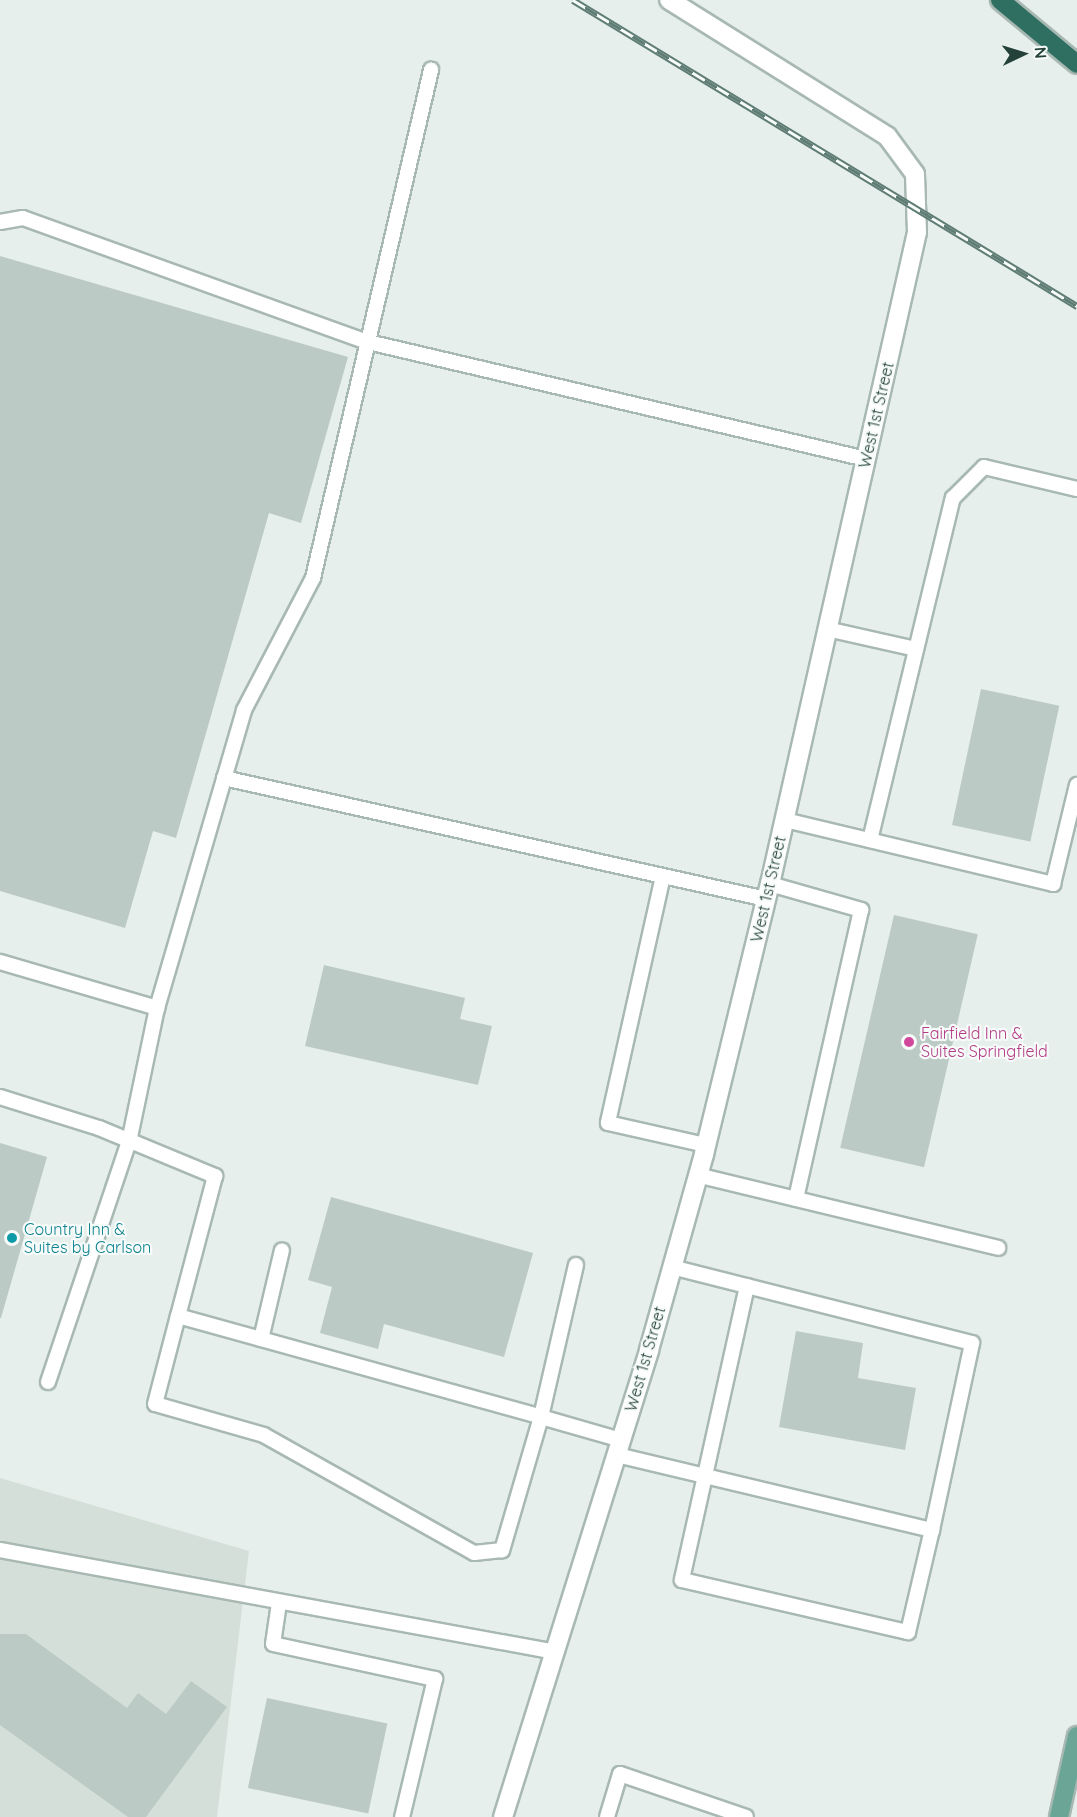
<!DOCTYPE html>
<html>
<head>
<meta charset="utf-8">
<style>
	body { margin:0 }
	#map { position:relative; width:1077px; height:1817px; overflow:hidden; background:#e6efeb; font-family:Quicksand,sans-serif }
	div>[style] { position:absolute }
	.built>* { inset:0; background:#d4dfda }
	.building>* { inset:0; background:#bbcac4; transform-origin:0 0 }
	.roads { filter:drop-shadow(2px 0 #a8b8b2) drop-shadow(-2px 0 #a8b8b2) drop-shadow(0 2px #a8b8b2) drop-shadow(0 -2px #a8b8b2) }
	.service>* { height:14px; margin:-7px; padding:0 7px; transform-origin:7px; border-radius:7px; background:#fff }
	.minor>* { height:18px; margin:-9px; padding:0 9px; transform-origin:9px; border-radius:9px; background:#fff }
	.primary>* { height:18px; margin:-9px; padding:0 9px; transform-origin:9px; border-radius:9px; background:#6aa596 }
	.motorway>* { height:18px; margin:-9px; padding:0 9px; transform-origin:9px; border-radius:9px; background:#2f6f62 }
	.rail>* { height:7px; margin-top:-3.5px; transform-origin:0; background:repeating-linear-gradient(90deg,#f7fbf9 0 14px,#5f7d75 0 28px); box-sizing:border-box; border-block:2px solid #5f7d75 }
	.dots>* { width:16px; height:16px; translate:-50% -50%; box-sizing:border-box; border:3px solid #f7fbf9; border-radius:50% }
	span { translate:-50% -50%; white-space:nowrap; text-align:center; line-height:1.15; -webkit-text-stroke:4.5px #f7fbf9; paint-order:stroke }
	.street-label { font-size:16px; color:#24423a }
	.hotel-label { font-size:16px; color:#b23c85 }
	.left { translate:0 -50%; text-align:left }
	.culture-label { font-size:16px; color:#0d838f }
	.north { position:absolute; left:993px; top:24px; width:60px; height:60px; -webkit-text-stroke:4px #f7fbf9; paint-order:stroke; rotate:86deg; font-size:16px; font-weight:700; line-height:24px; text-align:center; color:#24423a }
	.north::after { content:''; display:block; margin:auto; width:21px; height:27px; background:#24423a; clip-path:polygon(50% 0,100% 100%,50% 72%,0 100%) }
</style>
</head>
<body>
<div id="map">
	<div class="built">
		<div style="clip-path:polygon(0 1478px,249px 1551px,217px 1817px,0 1817px)"></div>
	</div>
	<div class="building">
		<div style="clip-path:polygon(0 256px,348px 357px,301px 523px,269px 513px,176px 838px,153px 831px,125px 928px,0 891px)"></div>
		<div style="left:981px;top:689px;width:80px;height:139px;rotate:12deg"></div>
		<div style="left:894px;top:915px;width:86px;height:239px;rotate:13deg"></div>
		<div style="clip-path:polygon(324px 965px,465px 998px,460px 1019px,492px 1026px,478px 1085px,305px 1046px)"></div>
		<div style="clip-path:polygon(0 1143px,47px 1157px,1px 1318px,0 1318px)"></div>
		<div style="clip-path:polygon(331px 1197px,533px 1253px,504px 1357px,384px 1324px,378px 1349px,320px 1333px,332px 1287px,308px 1280px)"></div>
		<div style="clip-path:polygon(796px 1331px,863px 1343px,858px 1378px,916px 1388px,905px 1450px,779px 1427px)"></div>
		<div style="clip-path:polygon(0 1634px,26px 1634px,127px 1708px,138px 1693px,166px 1714px,191px 1681px,227px 1707px,146px 1817px,128px 1817px,0 1725px)"></div>
		<div style="left:267px;top:1698px;width:123px;height:92px;rotate:12deg"></div>
	</div>
	<div class="roads">
		<div class="service">
			<div style="left:0;top:222px;width:23px;rotate:-10deg"></div>
			<div style="left:23px;top:218px;width:367px;rotate:19.8deg"></div>
			<div style="left:368px;top:342px;width:512px;rotate:13.22deg"></div>
			<div style="left:827px;top:629px;width:91px;rotate:12.7deg"></div>
			<div style="left:224px;top:778px;width:555px;rotate:12.58deg"></div>
			<div style="left:785px;top:820px;width:276px;rotate:13.4deg"></div>
			<div style="left:1053px;top:884px;width:102px;rotate:-76.4deg"></div>
			<div style="left:870px;top:840px;width:352px;rotate:-76.4deg"></div>
			<div style="left:953px;top:498px;width:44px;rotate:-45deg"></div>
			<div style="left:984px;top:467px;width:96px;rotate:13.3deg"></div>
			<div style="left:663px;top:876px;width:253px;rotate:102.6deg"></div>
			<div style="left:608px;top:1123px;width:100px;rotate:12.7deg"></div>
			<div style="left:770px;top:884px;width:95px;rotate:15.9deg"></div>
			<div style="left:861px;top:910px;width:296px;rotate:102.7deg"></div>
			<div style="left:0;top:962px;width:164px;rotate:16.3deg"></div>
			<div style="left:0;top:1097px;width:104px;rotate:17.4deg"></div>
			<div style="left:99px;top:1128px;width:126px;rotate:22.5deg"></div>
			<div style="left:215px;top:1176px;width:145px;rotate:104.8deg"></div>
			<div style="left:697px;top:1175px;width:310px;rotate:13.6deg"></div>
			<div style="left:576px;top:1265px;width:156px;rotate:103deg"></div>
			<div style="left:541px;top:1417px;width:139px;rotate:106.3deg"></div>
			<div style="left:502px;top:1550px;width:28px;rotate:174deg"></div>
			<div style="left:474px;top:1553px;width:241px;rotate:-150.7deg"></div>
			<div style="left:264px;top:1435px;width:113px;rotate:-164.1deg"></div>
			<div style="left:155px;top:1404px;width:91px;rotate:-75.4deg"></div>
			<div style="left:178px;top:1316px;width:377px;rotate:15.5deg"></div>
			<div style="left:541px;top:1417px;width:83px;rotate:16deg"></div>
			<div style="left:747px;top:1286px;width:301px;rotate:102.5deg"></div>
			<div style="left:682px;top:1580px;width:232px;rotate:13deg"></div>
			<div style="left:908px;top:1632px;width:105px;rotate:-76.8deg"></div>
			<div style="left:261px;top:1339px;width:91px;rotate:-76.7deg"></div>
			<div style="left:48px;top:1382px;width:253px;rotate:-71.4deg"></div>
			<div style="left:129px;top:1142px;width:137px;rotate:-78.2deg"></div>
			<div style="left:157px;top:1008px;width:310px;rotate:-73.7deg"></div>
			<div style="left:244px;top:710px;width:149px;rotate:-62.4deg"></div>
			<div style="left:313px;top:578px;width:522px;rotate:-76.92deg"></div>
			<div style="left:617px;top:1455px;width:324px;rotate:13.4deg"></div>
			<div style="left:932px;top:1530px;width:191px;rotate:-77.9deg"></div>
			<div style="left:972px;top:1343px;width:309px;rotate:-165.8deg"></div>
			<div style="left:0;top:1550px;width:565px;rotate:10.4deg"></div>
			<div style="left:279px;top:1603px;width:41px;rotate:98.3deg"></div>
			<div style="left:273px;top:1644px;width:166px;rotate:12.2deg"></div>
			<div style="left:435px;top:1679px;width:142px;rotate:103.4deg"></div>
			<div style="left:607px;top:1817px;width:45px;rotate:-73.2deg"></div>
			<div style="left:620px;top:1774px;width:133px;rotate:18.8deg"></div>
		</div>
		<div class="minor">
			<div style="left:503px;top:1817px;width:489px;rotate:-72.6deg"></div>
			<div style="left:649px;top:1350px;width:204px;rotate:-74.3deg"></div>
			<div style="left:704px;top:1154px;width:278px;rotate:-76.3deg"></div>
			<div style="left:770px;top:884px;width:668px;rotate:-77.29deg"></div>
			<div style="left:917px;top:232px;width:58px;rotate:-92deg"></div>
			<div style="left:915px;top:174px;width:47px;rotate:-126.4deg"></div>
			<div style="left:887px;top:136px;width:257px;rotate:-148deg"></div>
		</div>
		<div class="primary">
			<div style="left:1059px;top:1817px;width:83px;rotate:-77.5deg"></div>
		</div>
		<div class="motorway">
			<div style="left:1000px;top:0;width:100px;rotate:39.7deg"></div>
		</div>
	</div>
	<div class="rail">
		<div style="left:573px;top:0;width:590px;rotate:31.26deg"></div>
	</div>
	<div class="dots">
		<div style="left:909px;top:1042px;background:#d1479c"></div>
		<div style="left:12px;top:1238px;background:#0f9aa8"></div>
	</div>
	<div class="street-label">
		<span style="left:876px;top:415px;rotate:-77deg">West 1st Street</span>
		<span style="left:768px;top:889px;rotate:-77deg">West 1st Street</span>
		<span style="left:645px;top:1359px;rotate:-74deg">West 1st Street</span>
	</div>
	<div class="hotel-label">
		<span class="left" style="left:921px;top:1042px">Fairfield Inn &amp;<br>Suites Springfield</span>
	</div>
	<div class="culture-label">
		<span class="left" style="left:24px;top:1238px">Country Inn &amp;<br>Suites by Carlson</span>
	</div>
	<div class="north">N</div>
</div>
</body>
</html>
